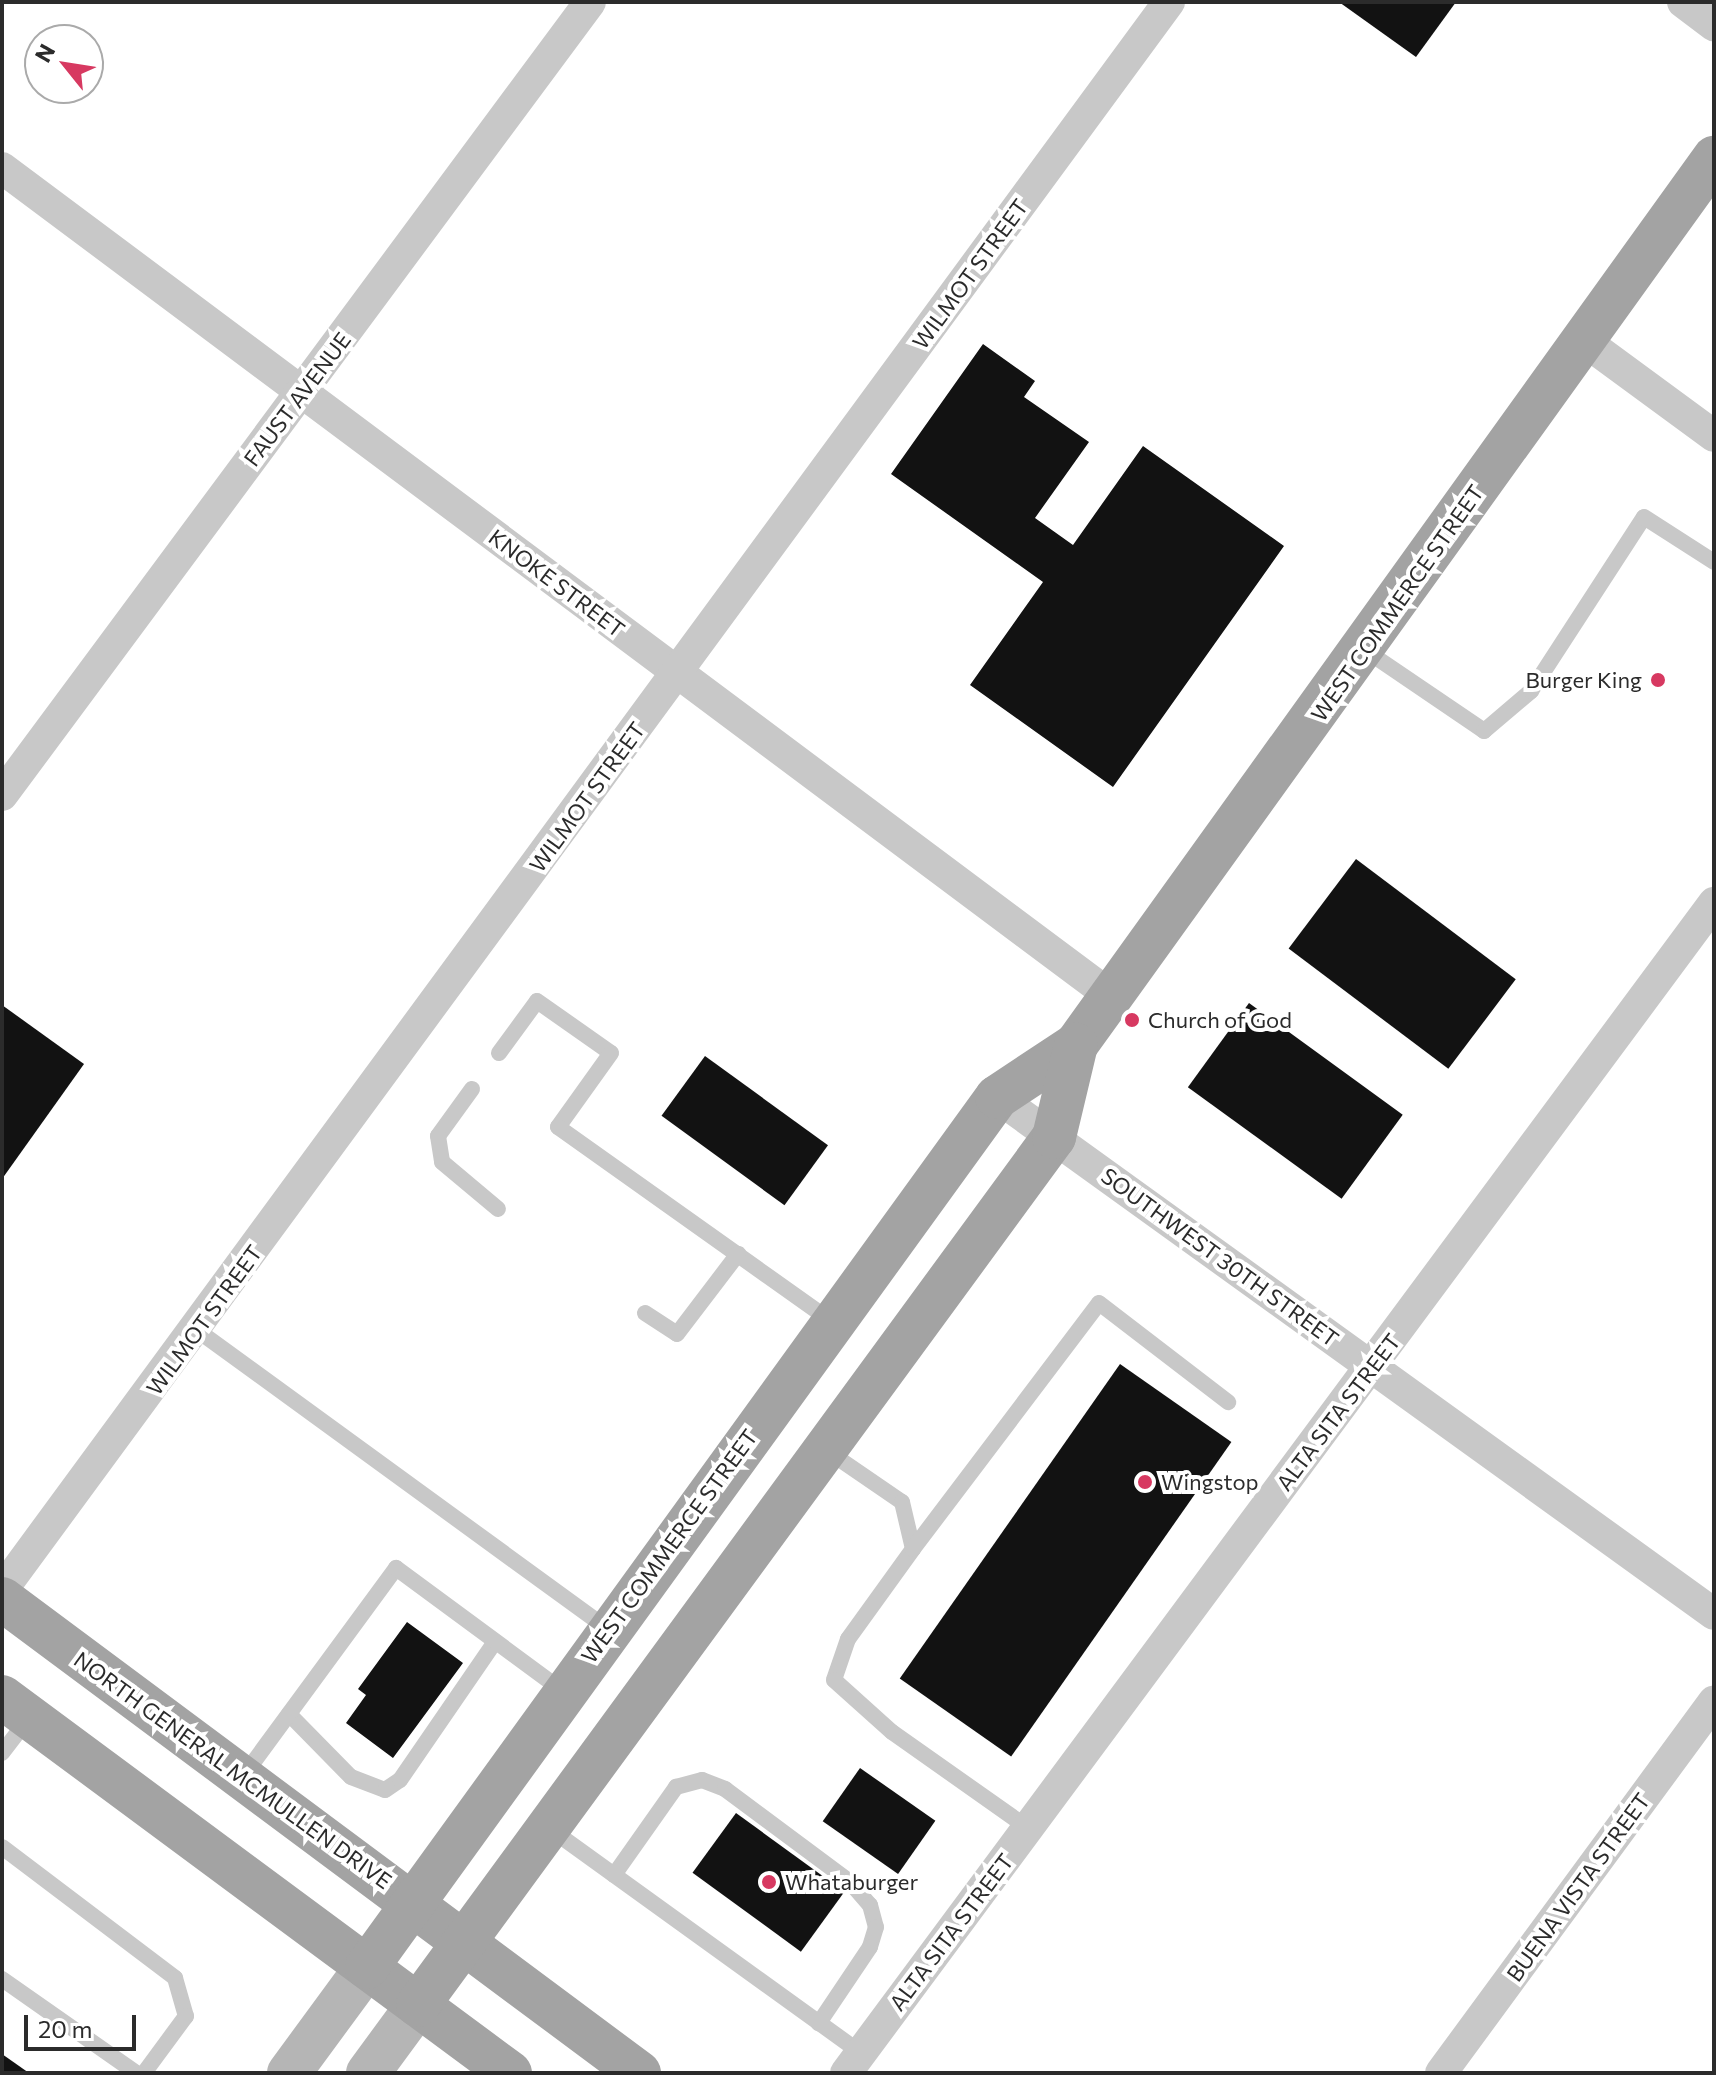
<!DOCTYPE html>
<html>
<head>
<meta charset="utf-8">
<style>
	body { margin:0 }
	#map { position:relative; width:1716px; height:2075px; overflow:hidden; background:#fff; font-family:Commissioner,sans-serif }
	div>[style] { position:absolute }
	.building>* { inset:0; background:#121212; transform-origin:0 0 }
	.lane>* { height:16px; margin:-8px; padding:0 8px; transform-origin:8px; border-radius:8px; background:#c8c8c8 }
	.street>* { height:32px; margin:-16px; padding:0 16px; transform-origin:16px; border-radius:16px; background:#c8c8c8 }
	.secondary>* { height:44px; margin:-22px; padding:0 22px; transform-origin:22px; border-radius:22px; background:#b5b5b5 }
	.primary>* { height:44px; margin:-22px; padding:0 22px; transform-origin:22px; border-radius:22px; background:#a3a3a3 }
	.dots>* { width:22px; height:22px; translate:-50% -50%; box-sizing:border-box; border:4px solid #fff; border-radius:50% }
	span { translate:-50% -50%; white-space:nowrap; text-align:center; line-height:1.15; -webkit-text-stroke:8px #fff; paint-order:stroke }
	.street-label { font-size:22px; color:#2b2b2b }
	.poi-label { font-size:22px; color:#2b2b2b }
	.right { translate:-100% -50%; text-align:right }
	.left { translate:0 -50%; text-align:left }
	.frame { position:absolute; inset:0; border:4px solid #2b2b2b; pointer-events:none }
	.north { position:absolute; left:24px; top:24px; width:80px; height:80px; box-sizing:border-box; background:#fff; border:2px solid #aaa; border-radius:50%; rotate:300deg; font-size:22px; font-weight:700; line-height:32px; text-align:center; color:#2b2b2b }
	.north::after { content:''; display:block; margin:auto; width:28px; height:36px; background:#d73961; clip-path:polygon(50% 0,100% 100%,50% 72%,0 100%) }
	.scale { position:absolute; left:24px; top:2015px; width:112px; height:36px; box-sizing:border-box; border:4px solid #2b2b2b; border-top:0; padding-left:10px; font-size:24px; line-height:28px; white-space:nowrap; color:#2b2b2b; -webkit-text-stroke:6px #fff; paint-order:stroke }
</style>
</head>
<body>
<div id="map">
	<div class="building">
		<div style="clip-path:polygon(1339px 2px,1456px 2px,1416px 57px)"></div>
		<div style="clip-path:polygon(983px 344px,1035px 381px,1024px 397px,1089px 442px,1035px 518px,1073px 545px,1143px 446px,1284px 546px,1113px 787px,970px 685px,1043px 582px,891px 474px)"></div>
		<div style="left:1356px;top:859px;width:200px;height:112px;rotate:37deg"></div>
		<div style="left:1249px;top:1003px;width:190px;height:104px;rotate:36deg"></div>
		<div style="clip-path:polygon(2px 1005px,84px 1064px,2px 1179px)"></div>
		<div style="left:705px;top:1056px;width:152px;height:74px;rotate:36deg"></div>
		<div style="left:1120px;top:1364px;width:136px;height:384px;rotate:35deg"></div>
		<div style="clip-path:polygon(407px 1622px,463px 1663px,393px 1758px,346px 1723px,366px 1695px,358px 1689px)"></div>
		<div style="left:860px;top:1768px;width:92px;height:65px;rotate:35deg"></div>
		<div style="left:736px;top:1813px;width:134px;height:74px;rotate:36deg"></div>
		<div style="clip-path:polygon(2px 2054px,29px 2073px,2px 2073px)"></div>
	</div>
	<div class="lane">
		<div style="left:1365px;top:650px;width:144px;rotate:34.2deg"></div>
		<div style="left:1484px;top:731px;width:62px;rotate:-40.4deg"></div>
		<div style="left:1531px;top:691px;width:207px;rotate:-57deg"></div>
		<div style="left:1644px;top:517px;width:83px;rotate:32.7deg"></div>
		<div style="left:499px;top:1053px;width:64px;rotate:-53.8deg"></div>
		<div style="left:537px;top:1001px;width:90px;rotate:35.1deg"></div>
		<div style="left:611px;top:1053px;width:91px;rotate:125.6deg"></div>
		<div style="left:558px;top:1127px;width:335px;rotate:35.4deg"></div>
		<div style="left:472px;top:1089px;width:58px;rotate:125.9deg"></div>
		<div style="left:438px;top:1136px;width:26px;rotate:81deg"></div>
		<div style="left:442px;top:1162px;width:73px;rotate:40deg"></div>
		<div style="left:645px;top:1313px;width:38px;rotate:33deg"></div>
		<div style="left:677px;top:1334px;width:101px;rotate:-52.7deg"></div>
		<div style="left:197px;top:1330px;width:508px;rotate:36.04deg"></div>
		<div style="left:826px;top:1450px;width:92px;rotate:34.4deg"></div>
		<div style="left:902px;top:1502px;width:48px;rotate:76.8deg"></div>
		<div style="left:913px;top:1549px;width:111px;rotate:125.8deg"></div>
		<div style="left:848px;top:1639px;width:43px;rotate:108.9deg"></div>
		<div style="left:834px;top:1680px;width:78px;rotate:41.9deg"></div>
		<div style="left:892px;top:1732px;width:166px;rotate:35.2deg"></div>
		<div style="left:913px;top:1549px;width:308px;rotate:-52.9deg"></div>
		<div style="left:1099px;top:1303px;width:163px;rotate:37.5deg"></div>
		<div style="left:289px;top:1714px;width:88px;rotate:45.5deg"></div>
		<div style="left:351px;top:1777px;width:36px;rotate:21deg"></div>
		<div style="left:385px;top:1790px;width:18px;rotate:-34deg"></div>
		<div style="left:400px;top:1780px;width:168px;rotate:-55.5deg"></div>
		<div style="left:2px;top:1753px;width:43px;rotate:-52.6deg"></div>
		<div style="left:244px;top:1775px;width:257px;rotate:-53.7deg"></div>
		<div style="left:396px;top:1568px;width:207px;rotate:36.4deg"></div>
		<div style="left:549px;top:1828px;width:385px;rotate:35.8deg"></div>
		<div style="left:2px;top:1847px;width:217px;rotate:37.1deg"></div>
		<div style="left:175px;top:1978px;width:40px;rotate:74deg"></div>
		<div style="left:186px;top:2016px;width:71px;rotate:126.4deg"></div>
		<div style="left:614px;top:1875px;width:108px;rotate:-54.8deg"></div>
		<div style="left:676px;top:1787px;width:27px;rotate:-15deg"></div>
		<div style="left:702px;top:1780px;width:25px;rotate:21deg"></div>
		<div style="left:725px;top:1789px;width:154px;rotate:36.6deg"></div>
		<div style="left:849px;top:1881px;width:32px;rotate:49deg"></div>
		<div style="left:870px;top:1905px;width:23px;rotate:75deg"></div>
		<div style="left:876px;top:1927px;width:21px;rotate:107deg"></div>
		<div style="left:870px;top:1947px;width:92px;rotate:123.9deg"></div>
		<div style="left:2px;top:1979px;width:164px;rotate:35deg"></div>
	</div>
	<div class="street">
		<div style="left:1683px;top:2px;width:39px;rotate:37deg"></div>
		<div style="left:2px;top:168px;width:1385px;rotate:36.75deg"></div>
		<div style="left:1582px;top:339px;width:164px;rotate:36.3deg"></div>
		<div style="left:2px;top:795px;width:987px;rotate:-53.44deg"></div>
		<div style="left:997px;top:1097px;width:884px;rotate:35.79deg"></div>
		<div style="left:2px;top:1590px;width:1971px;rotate:-53.69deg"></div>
		<div style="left:846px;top:2073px;width:1457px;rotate:-53.43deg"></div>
		<div style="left:1441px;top:2073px;width:461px;rotate:-53.7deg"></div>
	</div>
	<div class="secondary">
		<div style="left:289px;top:2073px;width:132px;rotate:-53.7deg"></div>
		<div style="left:368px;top:2073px;width:84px;rotate:-53.7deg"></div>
	</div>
	<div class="primary">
		<div style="left:2px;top:1599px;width:794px;rotate:36.65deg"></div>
		<div style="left:2px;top:1697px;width:632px;rotate:36.51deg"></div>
		<div style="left:367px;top:1967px;width:1074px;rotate:-54.09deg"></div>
		<div style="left:997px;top:1097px;width:95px;rotate:-33.4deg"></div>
		<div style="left:1076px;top:1045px;width:1093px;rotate:-54.27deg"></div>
		<div style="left:418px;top:2005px;width:1076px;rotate:-53.77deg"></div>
		<div style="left:1054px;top:1137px;width:95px;rotate:-76.6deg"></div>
	</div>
	<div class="dots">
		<div style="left:1658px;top:680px;background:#d73961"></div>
		<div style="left:1132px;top:1020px;background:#d73961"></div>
		<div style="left:1145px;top:1482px;background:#d73961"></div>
		<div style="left:769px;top:1882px;background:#d73961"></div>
	</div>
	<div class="street-label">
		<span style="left:970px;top:274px;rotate:-54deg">WILMOT STREET</span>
		<span style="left:297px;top:399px;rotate:-53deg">FAUST AVENUE</span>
		<span style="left:557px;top:583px;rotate:37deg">KNOKE STREET</span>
		<span style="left:1397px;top:603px;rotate:-55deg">WEST COMMERCE STREET</span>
		<span style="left:587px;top:797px;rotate:-54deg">WILMOT STREET</span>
		<span style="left:1220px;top:1257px;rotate:36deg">SOUTHWEST 30TH STREET</span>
		<span style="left:204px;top:1320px;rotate:-54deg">WILMOT STREET</span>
		<span style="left:1338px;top:1412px;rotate:-53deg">ALTA SITA STREET</span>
		<span style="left:669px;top:1546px;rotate:-54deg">WEST COMMERCE STREET</span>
		<span style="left:233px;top:1770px;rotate:36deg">NORTH GENERAL MCMULLEN DRIVE</span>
		<span style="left:1578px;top:1887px;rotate:-54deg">BUENA VISTA STREET</span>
		<span style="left:951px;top:1932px;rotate:-53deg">ALTA SITA STREET</span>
	</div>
	<div class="poi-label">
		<span class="right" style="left:1642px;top:680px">Burger King</span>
		<span class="left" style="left:1148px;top:1020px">Church of God</span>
		<span class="left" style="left:1161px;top:1482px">Wingstop</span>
		<span class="left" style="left:785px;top:1882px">Whataburger</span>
	</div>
	<div class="frame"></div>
	<div class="north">N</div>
	<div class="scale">20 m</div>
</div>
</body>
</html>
